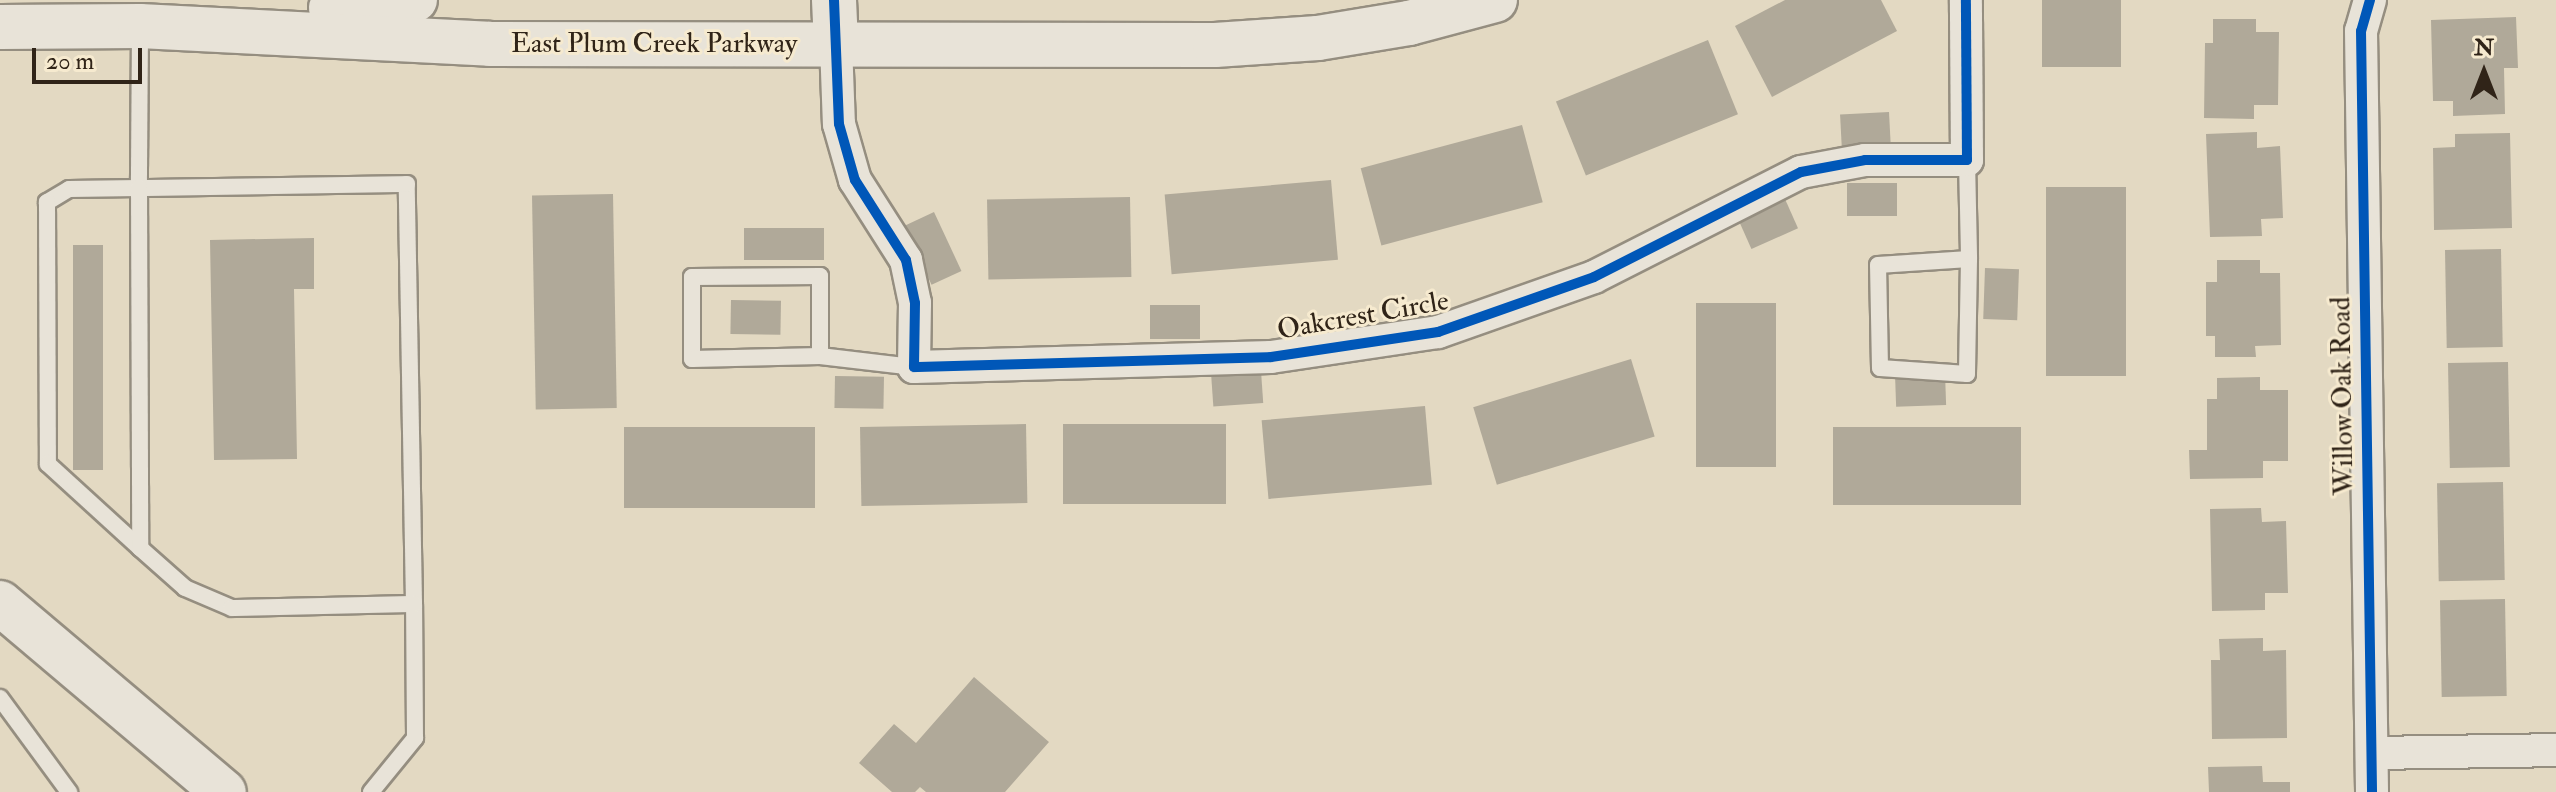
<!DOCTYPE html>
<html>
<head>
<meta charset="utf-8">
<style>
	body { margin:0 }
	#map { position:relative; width:2556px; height:792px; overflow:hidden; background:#e3d9c2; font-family:"IM FELL Double Pica",serif }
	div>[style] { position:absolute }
	.building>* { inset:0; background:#b0a999; transform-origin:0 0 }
	.roads { filter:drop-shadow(2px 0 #958e80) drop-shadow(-2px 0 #958e80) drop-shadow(0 2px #958e80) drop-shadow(0 -2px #958e80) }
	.lane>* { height:16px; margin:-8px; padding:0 8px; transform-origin:8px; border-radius:8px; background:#e8e3d8 }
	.street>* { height:32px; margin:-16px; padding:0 16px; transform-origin:16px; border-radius:16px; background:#e8e3d8 }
	.secondary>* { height:44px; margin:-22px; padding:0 22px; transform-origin:22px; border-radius:22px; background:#e8e3d8 }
	.cycleway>* { height:10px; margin:-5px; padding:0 5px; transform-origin:5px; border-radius:5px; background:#0057b8 }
	span { translate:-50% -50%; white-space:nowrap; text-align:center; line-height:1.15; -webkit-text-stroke:6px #f6eacf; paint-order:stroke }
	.street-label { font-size:28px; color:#302418 }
	.north { position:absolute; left:2444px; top:32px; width:80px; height:80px; -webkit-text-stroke:6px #f6eacf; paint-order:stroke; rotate:0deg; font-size:22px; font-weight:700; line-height:32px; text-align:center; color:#302418 }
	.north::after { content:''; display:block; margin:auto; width:28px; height:36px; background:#302418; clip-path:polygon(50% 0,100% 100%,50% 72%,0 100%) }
	.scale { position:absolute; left:32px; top:48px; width:110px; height:36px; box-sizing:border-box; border:4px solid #302418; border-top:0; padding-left:10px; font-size:24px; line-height:28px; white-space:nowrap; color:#302418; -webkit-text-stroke:6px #f6eacf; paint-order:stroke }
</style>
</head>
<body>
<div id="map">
	<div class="building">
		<div style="clip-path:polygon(1785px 0,1881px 0,1897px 31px,1772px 97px,1735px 26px)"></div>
		<div style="left:2042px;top:0;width:79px;height:67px"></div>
		<div style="clip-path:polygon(2516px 17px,2518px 68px,2504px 68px,2505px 114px,2453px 116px,2453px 101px,2433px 101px,2431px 20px)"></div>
		<div style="clip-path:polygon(2213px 19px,2256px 19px,2256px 32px,2279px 32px,2278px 105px,2254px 105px,2254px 119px,2204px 118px,2205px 43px,2213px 43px)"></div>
		<div style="left:1708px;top:40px;width:80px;height:164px;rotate:68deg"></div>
		<div style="left:1889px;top:112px;width:34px;height:49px;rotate:87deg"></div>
		<div style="left:1522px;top:125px;width:80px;height:167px;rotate:75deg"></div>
		<div style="clip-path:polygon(2257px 132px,2257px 148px,2280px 146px,2283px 218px,2261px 219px,2262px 236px,2210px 237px,2206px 134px)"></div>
		<div style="clip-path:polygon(2510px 133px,2512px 228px,2434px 230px,2433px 148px,2455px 147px,2455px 134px)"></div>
		<div style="left:1331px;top:180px;width:80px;height:167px;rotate:85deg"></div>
		<div style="left:1847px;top:183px;width:50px;height:33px"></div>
		<div style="left:2046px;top:187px;width:80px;height:189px"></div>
		<div style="left:613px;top:194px;width:214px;height:81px;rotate:89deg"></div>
		<div style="left:1130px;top:197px;width:80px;height:143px;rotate:89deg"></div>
		<div style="left:1785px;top:199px;width:32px;height:51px;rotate:66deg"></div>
		<div style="left:934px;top:212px;width:65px;height:33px;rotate:65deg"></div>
		<div style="left:824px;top:228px;width:32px;height:80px;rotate:90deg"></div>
		<div style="clip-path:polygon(314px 238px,314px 289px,294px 289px,297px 459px,214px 460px,210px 240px)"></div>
		<div style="left:73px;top:245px;width:30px;height:225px"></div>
		<div style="left:2501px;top:249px;width:98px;height:56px;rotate:89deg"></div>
		<div style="clip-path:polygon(2217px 260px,2260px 260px,2260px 273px,2280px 273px,2281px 345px,2255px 346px,2256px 357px,2215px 357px,2215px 336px,2206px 336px,2206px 282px,2217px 282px)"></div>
		<div style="left:1985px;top:268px;width:34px;height:51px;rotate:2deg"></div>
		<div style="left:731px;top:300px;width:50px;height:34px;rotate:1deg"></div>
		<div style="left:1776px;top:303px;width:164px;height:80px;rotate:90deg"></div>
		<div style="left:1150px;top:305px;width:50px;height:34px"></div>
		<div style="left:1631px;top:359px;width:81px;height:165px;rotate:73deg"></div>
		<div style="left:2508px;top:362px;width:105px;height:60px;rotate:89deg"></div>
		<div style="left:1261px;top:371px;width:32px;height:50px;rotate:86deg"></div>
		<div style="left:1945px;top:373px;width:32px;height:50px;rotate:88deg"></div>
		<div style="left:835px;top:376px;width:49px;height:32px;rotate:1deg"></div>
		<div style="clip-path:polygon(2260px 377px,2260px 390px,2288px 390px,2288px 461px,2263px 461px,2263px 478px,2190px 479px,2189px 450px,2207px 450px,2207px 399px,2217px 399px,2217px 378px)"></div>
		<div style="left:1425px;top:406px;width:79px;height:164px;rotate:85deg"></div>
		<div style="left:1026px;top:424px;width:79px;height:166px;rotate:89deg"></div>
		<div style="left:1063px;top:424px;width:163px;height:80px"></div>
		<div style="left:815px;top:427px;width:81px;height:191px;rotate:90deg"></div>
		<div style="left:1833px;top:427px;width:188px;height:78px"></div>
		<div style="left:2503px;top:482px;width:98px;height:66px;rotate:89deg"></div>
		<div style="clip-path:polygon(2261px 508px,2262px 522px,2286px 521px,2288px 593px,2265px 593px,2265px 610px,2212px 611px,2210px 509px)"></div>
		<div style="left:2505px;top:599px;width:97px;height:65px;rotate:89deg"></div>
		<div style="clip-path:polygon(2263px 638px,2263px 651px,2286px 650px,2287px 738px,2212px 739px,2211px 660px,2220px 660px,2219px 639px)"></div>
		<div style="clip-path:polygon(974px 677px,1049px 742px,1005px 792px,926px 792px,920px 787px,915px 792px,892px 792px,859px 763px,894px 724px,916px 743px)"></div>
		<div style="clip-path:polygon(2262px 766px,2263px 782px,2290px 782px,2290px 792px,2209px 792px,2208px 767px)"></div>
	</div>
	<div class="roads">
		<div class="lane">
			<div style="left:140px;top:28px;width:160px;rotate:90.4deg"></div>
			<div style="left:139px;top:188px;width:70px;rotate:179.2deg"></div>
			<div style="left:69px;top:189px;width:26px;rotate:149deg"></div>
			<div style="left:47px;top:202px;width:262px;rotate:89.8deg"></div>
			<div style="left:48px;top:464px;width:125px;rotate:42.4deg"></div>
			<div style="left:1967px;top:160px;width:99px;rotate:88.8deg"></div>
			<div style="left:1969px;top:259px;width:115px;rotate:91deg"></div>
			<div style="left:1967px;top:374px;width:87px;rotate:-176.1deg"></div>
			<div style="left:1880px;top:368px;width:103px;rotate:-91.1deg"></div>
			<div style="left:1878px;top:265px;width:91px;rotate:-3.8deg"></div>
			<div style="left:820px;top:356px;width:80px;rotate:-90deg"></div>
			<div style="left:820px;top:276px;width:128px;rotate:179.6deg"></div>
			<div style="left:692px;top:277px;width:82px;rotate:90deg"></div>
			<div style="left:692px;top:359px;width:128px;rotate:-1.3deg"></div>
			<div style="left:820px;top:356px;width:95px;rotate:6.7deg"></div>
			<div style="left:0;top:698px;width:117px;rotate:53.7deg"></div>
			<div style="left:371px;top:792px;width:70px;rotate:-50.8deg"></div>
			<div style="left:415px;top:738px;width:134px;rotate:-90.4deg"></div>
			<div style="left:414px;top:604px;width:420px;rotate:-91deg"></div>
			<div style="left:407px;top:184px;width:268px;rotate:179.1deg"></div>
			<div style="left:139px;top:188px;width:360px;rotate:89.8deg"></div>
			<div style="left:140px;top:548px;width:60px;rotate:41.6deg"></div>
			<div style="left:185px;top:588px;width:51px;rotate:23.1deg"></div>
			<div style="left:232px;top:608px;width:182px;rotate:-1.3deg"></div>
		</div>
		<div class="street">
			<div style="left:2370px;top:0;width:32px;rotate:106deg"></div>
			<div style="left:2361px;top:31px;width:761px;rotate:89.17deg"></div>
			<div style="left:836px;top:44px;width:80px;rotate:87.9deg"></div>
			<div style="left:839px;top:124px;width:58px;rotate:74.1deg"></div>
			<div style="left:855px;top:180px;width:95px;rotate:57.5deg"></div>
			<div style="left:906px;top:260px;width:44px;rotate:78.2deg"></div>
			<div style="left:915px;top:303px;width:64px;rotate:90.9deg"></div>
			<div style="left:914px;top:367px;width:357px;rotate:-1.6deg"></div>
			<div style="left:1271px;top:357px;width:169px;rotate:-8.5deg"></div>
			<div style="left:1438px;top:332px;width:165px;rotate:-19.4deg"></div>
			<div style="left:1594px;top:277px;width:232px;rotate:-26.9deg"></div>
			<div style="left:1801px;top:172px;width:65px;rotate:-10.6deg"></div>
			<div style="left:1865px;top:160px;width:102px"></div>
			<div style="left:1967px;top:160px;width:160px;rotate:-90.4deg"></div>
			<div style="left:2373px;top:753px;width:183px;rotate:-0.9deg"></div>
		</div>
		<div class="secondary">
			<div style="left:834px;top:0;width:44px;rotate:87.4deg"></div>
			<div style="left:331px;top:8px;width:55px;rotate:3.1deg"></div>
			<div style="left:386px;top:11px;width:31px;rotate:-21deg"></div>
			<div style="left:0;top:27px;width:140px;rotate:-0.4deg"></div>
			<div style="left:140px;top:26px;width:350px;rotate:2.9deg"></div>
			<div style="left:490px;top:44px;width:725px;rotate:0.08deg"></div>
			<div style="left:1215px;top:45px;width:103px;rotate:-3.9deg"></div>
			<div style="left:1318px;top:38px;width:92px;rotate:-9.4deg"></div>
			<div style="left:1409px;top:23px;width:89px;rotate:-15deg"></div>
			<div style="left:0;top:603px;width:293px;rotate:40.2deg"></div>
		</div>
	</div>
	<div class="cycleway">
		<div style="left:834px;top:0;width:124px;rotate:87.7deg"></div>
		<div style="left:839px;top:124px;width:58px;rotate:74.1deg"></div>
		<div style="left:855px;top:180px;width:95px;rotate:57.5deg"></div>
		<div style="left:906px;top:260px;width:44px;rotate:78.2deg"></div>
		<div style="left:915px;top:303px;width:64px;rotate:90.9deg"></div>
		<div style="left:914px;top:367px;width:357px;rotate:-1.6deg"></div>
		<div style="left:1271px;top:357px;width:169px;rotate:-8.5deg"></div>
		<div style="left:1438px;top:332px;width:165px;rotate:-19.4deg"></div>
		<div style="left:1594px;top:277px;width:232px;rotate:-26.9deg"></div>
		<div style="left:1801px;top:172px;width:65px;rotate:-10.6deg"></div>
		<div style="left:1865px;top:160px;width:102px"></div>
		<div style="left:1967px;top:160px;width:160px;rotate:-90.4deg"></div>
		<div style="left:2370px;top:0;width:32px;rotate:106deg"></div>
		<div style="left:2361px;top:31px;width:761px;rotate:89.17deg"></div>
	</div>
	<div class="street-label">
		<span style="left:654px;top:44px">East Plum Creek Parkway</span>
		<span style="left:1363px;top:316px;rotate:-10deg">Oakcrest Circle</span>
		<span style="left:2343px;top:396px;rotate:-91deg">Willow Oak Road</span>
	</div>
	<div class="north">N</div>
	<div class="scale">20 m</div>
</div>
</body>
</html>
